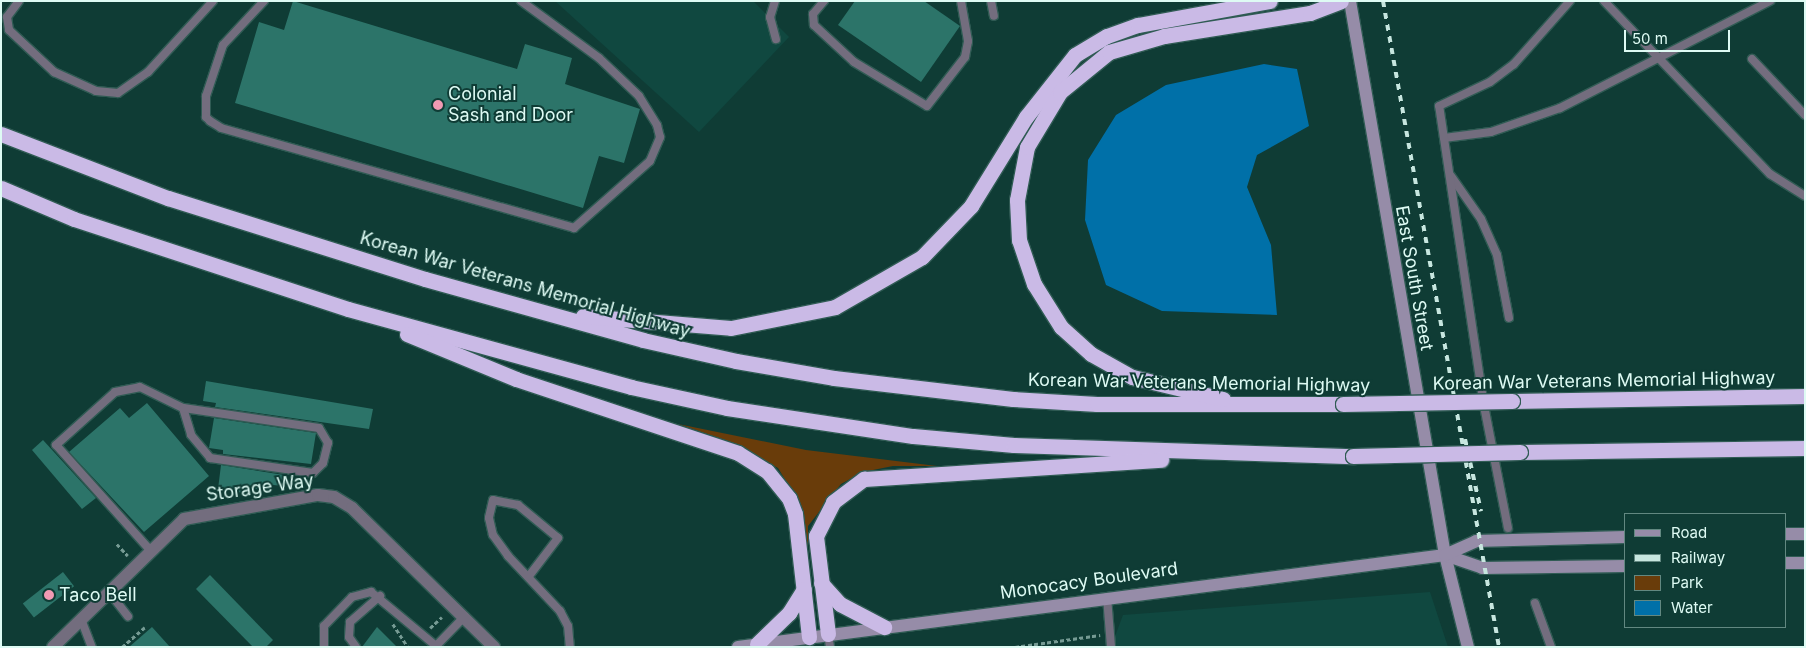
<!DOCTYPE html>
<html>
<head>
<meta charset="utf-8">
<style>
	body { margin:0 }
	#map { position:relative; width:1806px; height:648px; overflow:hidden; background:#0f3c35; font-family:Inter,sans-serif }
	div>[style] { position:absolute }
	.built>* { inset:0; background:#104840 }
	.green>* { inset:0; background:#693c0a }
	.water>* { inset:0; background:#0070a8 }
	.building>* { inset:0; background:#2c7469; transform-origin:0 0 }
	.path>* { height:2.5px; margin-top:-1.25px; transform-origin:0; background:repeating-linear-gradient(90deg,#769b94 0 4px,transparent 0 6.5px) }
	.roads { filter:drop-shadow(1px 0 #305b54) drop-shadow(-1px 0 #305b54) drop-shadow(0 1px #305b54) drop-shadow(0 -1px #305b54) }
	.lane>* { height:8px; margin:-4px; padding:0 4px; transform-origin:4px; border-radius:4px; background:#736d7e }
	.street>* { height:12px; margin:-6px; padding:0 6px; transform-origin:6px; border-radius:6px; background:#736d7e }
	.secondary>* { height:12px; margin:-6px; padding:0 6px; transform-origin:6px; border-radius:6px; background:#968ca8 }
	.highway>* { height:15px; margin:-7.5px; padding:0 7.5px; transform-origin:7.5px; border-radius:7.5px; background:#cabae6 }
	.rail>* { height:4px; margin-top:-2px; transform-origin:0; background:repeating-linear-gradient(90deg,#c7e6df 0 6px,transparent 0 12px) }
	.bridges { filter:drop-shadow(1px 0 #305b54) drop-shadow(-1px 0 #305b54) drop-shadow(0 1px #305b54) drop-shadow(0 -1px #305b54) }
	.highway-bridge>* { height:15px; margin:-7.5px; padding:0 7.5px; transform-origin:7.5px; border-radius:7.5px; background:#cabae6 }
	.dots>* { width:14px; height:14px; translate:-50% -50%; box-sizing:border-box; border:2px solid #0f3c35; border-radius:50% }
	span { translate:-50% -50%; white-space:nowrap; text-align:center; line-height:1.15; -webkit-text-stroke:4px #0f3c35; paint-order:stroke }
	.poi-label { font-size:18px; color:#defbf4 }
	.left { translate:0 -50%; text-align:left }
	.street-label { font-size:18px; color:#defbf4 }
	.frame { position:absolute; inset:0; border:2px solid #defbf4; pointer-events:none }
	.legend { position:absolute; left:1624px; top:513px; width:162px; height:115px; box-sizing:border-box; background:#0f3c35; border:1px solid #628881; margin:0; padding:6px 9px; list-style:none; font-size:15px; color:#defbf4 }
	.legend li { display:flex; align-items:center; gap:10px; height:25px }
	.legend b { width:25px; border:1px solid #628881 }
	.scale { position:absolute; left:1624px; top:30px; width:106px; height:22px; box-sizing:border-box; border:2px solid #defbf4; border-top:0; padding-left:6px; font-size:15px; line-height:18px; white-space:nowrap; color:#defbf4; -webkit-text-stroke:4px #0f3c35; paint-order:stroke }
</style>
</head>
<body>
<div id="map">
	<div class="built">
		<div style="clip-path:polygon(555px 1px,753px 1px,789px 37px,699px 132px)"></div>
		<div style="clip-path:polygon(1430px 592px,1448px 647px,1111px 647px,1123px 615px)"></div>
	</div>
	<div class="green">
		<div style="clip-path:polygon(678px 424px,806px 450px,937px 466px,893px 466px,863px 472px,841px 484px,808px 526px,808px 570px,799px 502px,778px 468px,734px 443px)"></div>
	</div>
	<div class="water">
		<div style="clip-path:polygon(1264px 64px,1297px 69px,1309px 126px,1257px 155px,1247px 187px,1271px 245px,1277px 315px,1162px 311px,1106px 285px,1085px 220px,1088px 160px,1116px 115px,1166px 85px)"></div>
	</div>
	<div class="building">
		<div style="clip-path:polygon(293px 1px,517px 69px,525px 44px,572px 58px,565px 84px,640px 109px,624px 163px,599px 156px,583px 208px,235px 103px,259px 22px,284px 30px)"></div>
		<div style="clip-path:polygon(855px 1px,924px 1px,960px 26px,921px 82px,838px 25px)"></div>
		<div style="clip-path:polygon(206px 381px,373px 409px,369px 429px,215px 407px,216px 403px,203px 401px)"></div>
		<div style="clip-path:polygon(147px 403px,209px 476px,144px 532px,69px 452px,120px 408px,129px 418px)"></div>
		<div style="clip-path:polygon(214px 418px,316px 433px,311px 464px,223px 454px,223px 450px,209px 448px)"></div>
		<div style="clip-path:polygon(43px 440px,96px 498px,82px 509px,32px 450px)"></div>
		<div style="clip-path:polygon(221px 465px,284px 475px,283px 486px,264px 484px,263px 490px,244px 487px,243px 493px,218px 489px)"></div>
		<div style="left:63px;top:572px;width:18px;height:51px;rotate:52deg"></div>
		<div style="clip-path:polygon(210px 575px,273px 640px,266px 647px,253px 647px,196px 589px)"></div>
		<div style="clip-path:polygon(152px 627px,170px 647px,129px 647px)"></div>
		<div style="clip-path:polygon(377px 627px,397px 647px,362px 647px)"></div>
	</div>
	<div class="path">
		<div style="left:117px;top:544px;width:16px;rotate:47deg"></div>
		<div style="left:393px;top:624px;width:27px;rotate:57deg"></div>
		<div style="left:430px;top:628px;width:16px;rotate:-43deg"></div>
		<div style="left:122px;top:647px;width:30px;rotate:-41deg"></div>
		<div style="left:1015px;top:647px;width:86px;rotate:-8deg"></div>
	</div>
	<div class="roads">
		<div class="lane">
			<div style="left:19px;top:1px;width:20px;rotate:127deg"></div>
			<div style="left:7px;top:17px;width:13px;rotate:81deg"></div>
			<div style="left:9px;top:30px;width:62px;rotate:43deg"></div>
			<div style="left:54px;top:72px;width:46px;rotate:24.3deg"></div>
			<div style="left:96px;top:91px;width:22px;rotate:5deg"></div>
			<div style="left:118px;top:93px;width:37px;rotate:-35deg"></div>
			<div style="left:148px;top:72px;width:96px;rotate:-47.5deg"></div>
			<div style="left:264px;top:1px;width:60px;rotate:133deg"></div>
			<div style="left:223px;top:45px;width:54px;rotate:108.4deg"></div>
			<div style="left:206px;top:96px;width:21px;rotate:90deg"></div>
			<div style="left:206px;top:117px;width:6px;rotate:45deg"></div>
			<div style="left:210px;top:121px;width:13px;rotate:32deg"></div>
			<div style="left:221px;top:128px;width:367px;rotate:15.8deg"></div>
			<div style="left:574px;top:228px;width:101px;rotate:-41.4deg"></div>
			<div style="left:650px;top:161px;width:26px;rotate:-67deg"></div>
			<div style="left:660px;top:137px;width:12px;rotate:-104deg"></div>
			<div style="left:657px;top:125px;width:34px;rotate:-122deg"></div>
			<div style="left:639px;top:96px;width:55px;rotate:-136.5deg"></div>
			<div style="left:599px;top:58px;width:97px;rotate:-143.8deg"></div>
			<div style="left:775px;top:1px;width:17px;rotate:107deg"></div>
			<div style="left:770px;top:17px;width:23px;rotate:75deg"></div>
			<div style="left:824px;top:1px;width:17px;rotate:130deg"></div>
			<div style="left:813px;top:14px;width:11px;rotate:85deg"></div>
			<div style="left:814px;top:25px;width:54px;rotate:42.8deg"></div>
			<div style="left:854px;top:62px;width:85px;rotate:31.1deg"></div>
			<div style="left:927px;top:106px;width:62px;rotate:-52.2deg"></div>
			<div style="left:965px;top:57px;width:16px;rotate:-79deg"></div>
			<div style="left:968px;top:41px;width:41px;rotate:-99.9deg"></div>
			<div style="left:991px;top:1px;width:15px;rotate:79deg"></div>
			<div style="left:1604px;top:1px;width:240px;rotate:46.2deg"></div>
			<div style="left:1770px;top:174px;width:41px;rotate:32.2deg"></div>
			<div style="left:1752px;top:59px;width:77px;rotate:46.6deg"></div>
			<div style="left:1444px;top:138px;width:47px;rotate:-7.3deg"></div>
			<div style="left:1491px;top:132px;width:73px;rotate:-19.2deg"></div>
			<div style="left:1560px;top:108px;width:236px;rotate:-27deg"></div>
			<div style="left:1451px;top:176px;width:52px;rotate:55.1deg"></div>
			<div style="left:1481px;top:219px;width:39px;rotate:66deg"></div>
			<div style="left:1497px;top:255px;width:64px;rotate:79.2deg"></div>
			<div style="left:1508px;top:528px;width:124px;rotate:-101.1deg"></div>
			<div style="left:1484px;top:406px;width:303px;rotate:-98.5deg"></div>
			<div style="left:1439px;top:106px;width:56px;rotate:-25.2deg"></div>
			<div style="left:1490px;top:82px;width:30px;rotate:-37deg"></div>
			<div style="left:1514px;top:64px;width:84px;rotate:-48.4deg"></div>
			<div style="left:150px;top:550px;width:141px;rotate:-131.8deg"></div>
			<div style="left:56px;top:445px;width:79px;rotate:-41.9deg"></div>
			<div style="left:115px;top:392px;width:25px;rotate:-11deg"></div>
			<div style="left:140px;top:387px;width:48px;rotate:26deg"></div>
			<div style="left:183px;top:408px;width:28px;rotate:73deg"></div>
			<div style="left:191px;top:435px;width:30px;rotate:50deg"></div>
			<div style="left:210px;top:458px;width:104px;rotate:8.3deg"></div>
			<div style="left:313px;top:473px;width:14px;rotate:-45deg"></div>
			<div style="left:323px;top:463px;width:21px;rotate:-76deg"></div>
			<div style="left:328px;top:443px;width:17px;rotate:-121deg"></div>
			<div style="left:319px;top:428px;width:137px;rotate:-171.6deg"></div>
			<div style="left:529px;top:576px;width:48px;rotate:-52.7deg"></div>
			<div style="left:558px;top:538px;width:52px;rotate:-140.5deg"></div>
			<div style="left:518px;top:505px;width:25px;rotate:-169deg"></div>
			<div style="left:493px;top:500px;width:18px;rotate:103deg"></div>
			<div style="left:489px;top:518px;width:17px;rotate:77deg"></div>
			<div style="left:493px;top:535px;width:26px;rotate:54deg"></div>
			<div style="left:508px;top:556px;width:76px;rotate:46.6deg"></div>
			<div style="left:560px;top:611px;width:17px;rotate:62deg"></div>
			<div style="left:568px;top:626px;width:21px;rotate:85deg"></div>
			<div style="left:109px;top:592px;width:31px;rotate:52deg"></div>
			<div style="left:1107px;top:597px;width:50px;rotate:85.4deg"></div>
			<div style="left:1535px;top:603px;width:47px;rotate:70deg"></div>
			<div style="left:81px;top:619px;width:30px;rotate:69deg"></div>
			<div style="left:828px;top:634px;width:13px;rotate:81deg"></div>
			<div style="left:324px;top:647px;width:21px;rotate:-90deg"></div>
			<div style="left:324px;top:626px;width:40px;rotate:-46deg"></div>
			<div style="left:352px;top:597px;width:20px;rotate:-15deg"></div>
			<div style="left:371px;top:592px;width:85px;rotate:39.7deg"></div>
			<div style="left:356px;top:647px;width:12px;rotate:-125deg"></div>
			<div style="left:349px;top:637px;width:15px;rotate:-86deg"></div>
			<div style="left:350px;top:622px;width:40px;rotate:-41deg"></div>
			<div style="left:435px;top:647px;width:43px;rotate:-45.9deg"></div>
		</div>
		<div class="street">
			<div style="left:53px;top:647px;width:183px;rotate:-44.3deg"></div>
			<div style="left:184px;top:519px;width:136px;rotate:-10.2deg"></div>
			<div style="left:318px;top:495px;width:16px;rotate:7deg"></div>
			<div style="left:334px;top:497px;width:21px;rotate:31deg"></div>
			<div style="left:352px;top:508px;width:199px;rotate:44.4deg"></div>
		</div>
		<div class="secondary">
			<div style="left:1350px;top:1px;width:562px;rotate:80.27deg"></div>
			<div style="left:1445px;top:555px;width:95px;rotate:76deg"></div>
			<div style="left:1785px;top:534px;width:20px"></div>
			<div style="left:1445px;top:555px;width:39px;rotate:19deg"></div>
			<div style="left:1482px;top:568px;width:143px;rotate:-0.8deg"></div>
			<div style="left:1785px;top:563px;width:20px"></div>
			<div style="left:738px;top:647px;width:713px;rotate:-7.41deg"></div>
			<div style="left:1445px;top:555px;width:34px;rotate:-24deg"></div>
			<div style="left:1476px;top:541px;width:149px;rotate:-1.5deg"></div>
		</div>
		<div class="highway">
			<div style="left:1px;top:134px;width:179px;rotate:21deg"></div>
			<div style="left:168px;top:198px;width:269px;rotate:17.5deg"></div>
			<div style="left:425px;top:279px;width:226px;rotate:15.6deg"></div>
			<div style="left:643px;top:340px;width:95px;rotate:12.7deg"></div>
			<div style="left:736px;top:361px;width:99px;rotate:9.8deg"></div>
			<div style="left:834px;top:378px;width:180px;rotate:6.7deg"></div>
			<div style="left:1013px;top:399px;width:84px;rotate:3.4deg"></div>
			<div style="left:1097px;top:404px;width:246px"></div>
			<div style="left:1px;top:188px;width:79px;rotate:23deg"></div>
			<div style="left:74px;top:219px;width:288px;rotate:18.2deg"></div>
			<div style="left:348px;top:309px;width:294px;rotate:15.4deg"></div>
			<div style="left:631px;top:387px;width:98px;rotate:12.3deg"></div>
			<div style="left:727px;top:408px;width:188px;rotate:8.6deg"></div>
			<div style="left:913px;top:436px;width:101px;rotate:5.1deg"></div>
			<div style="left:1014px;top:445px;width:339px;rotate:1.9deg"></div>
			<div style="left:583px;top:316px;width:148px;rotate:4.6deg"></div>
			<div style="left:731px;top:328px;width:106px;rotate:-11.4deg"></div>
			<div style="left:835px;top:307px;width:100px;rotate:-29.9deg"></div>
			<div style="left:922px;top:257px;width:71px;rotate:-46.1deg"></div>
			<div style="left:971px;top:206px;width:105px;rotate:-58.3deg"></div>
			<div style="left:1026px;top:117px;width:79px;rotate:-51.7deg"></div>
			<div style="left:1075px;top:55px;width:37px;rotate:-31deg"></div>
			<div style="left:1107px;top:36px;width:33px;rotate:-20deg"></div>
			<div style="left:1138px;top:25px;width:134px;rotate:-10.3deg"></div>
			<div style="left:407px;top:334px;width:118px;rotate:22.4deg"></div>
			<div style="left:516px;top:379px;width:234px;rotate:18.4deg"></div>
			<div style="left:738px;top:453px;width:34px;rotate:32deg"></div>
			<div style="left:767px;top:471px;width:35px;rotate:51deg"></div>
			<div style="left:789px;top:498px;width:17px;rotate:69deg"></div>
			<div style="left:795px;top:514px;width:124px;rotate:83.5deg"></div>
			<div style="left:1223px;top:399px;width:94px;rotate:-166.4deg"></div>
			<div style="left:1132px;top:377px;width:47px;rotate:-150.7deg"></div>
			<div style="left:1091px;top:354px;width:40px;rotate:-138deg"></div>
			<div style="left:1061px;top:327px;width:51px;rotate:-122.1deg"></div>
			<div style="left:1034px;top:284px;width:46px;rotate:-108.8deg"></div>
			<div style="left:1019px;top:240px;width:40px;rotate:-92.9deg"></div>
			<div style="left:1017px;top:200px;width:54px;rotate:-79.3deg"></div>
			<div style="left:1027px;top:147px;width:64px;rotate:-59deg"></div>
			<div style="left:1060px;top:92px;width:63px;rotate:-39.2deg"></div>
			<div style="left:1109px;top:52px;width:57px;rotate:-16.2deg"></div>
			<div style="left:1164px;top:36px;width:148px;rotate:-9deg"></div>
			<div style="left:1310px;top:13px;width:33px;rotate:-21deg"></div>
			<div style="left:1512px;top:401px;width:293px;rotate:-1deg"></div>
			<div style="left:1520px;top:452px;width:285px;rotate:-0.8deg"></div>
			<div style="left:821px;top:583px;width:28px;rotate:48deg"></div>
			<div style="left:840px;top:604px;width:50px;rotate:27.6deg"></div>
			<div style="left:828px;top:634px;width:99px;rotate:-97deg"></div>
			<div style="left:816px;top:536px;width:38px;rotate:-63deg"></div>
			<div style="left:833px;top:502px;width:39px;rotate:-37deg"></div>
			<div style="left:864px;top:479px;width:298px;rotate:-3.7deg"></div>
			<div style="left:757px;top:644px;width:45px;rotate:-44.1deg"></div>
			<div style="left:789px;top:613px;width:28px;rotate:-58deg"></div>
		</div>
	</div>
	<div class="rail">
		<div style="left:1383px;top:1px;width:656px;rotate:79.82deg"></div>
		<div style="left:1465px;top:439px;width:74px;rotate:77.5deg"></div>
	</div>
	<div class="bridges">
		<div class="highway-bridge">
			<div style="left:1343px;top:404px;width:169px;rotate:-1deg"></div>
			<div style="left:1353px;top:456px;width:167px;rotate:-1.4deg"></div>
		</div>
	</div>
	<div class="dots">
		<div style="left:438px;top:105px;background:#f19ab3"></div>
		<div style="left:49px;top:595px;background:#f19ab3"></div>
	</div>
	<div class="poi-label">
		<span class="left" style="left:448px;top:105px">Colonial<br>Sash and Door</span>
		<span class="left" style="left:59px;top:595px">Taco Bell</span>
	</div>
	<div class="street-label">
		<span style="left:1414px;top:278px;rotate:80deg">East South Street</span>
		<span style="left:525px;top:285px;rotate:16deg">Korean War Veterans Memorial Highway</span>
		<span style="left:1604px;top:381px;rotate:-1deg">Korean War Veterans Memorial Highway</span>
		<span style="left:1199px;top:383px;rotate:1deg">Korean War Veterans Memorial Highway</span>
		<span style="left:260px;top:488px;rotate:-8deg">Storage Way</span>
		<span style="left:1089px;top:581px;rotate:-8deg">Monocacy Boulevard</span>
	</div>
	<div class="frame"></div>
	<ul class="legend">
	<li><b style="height:6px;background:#968ca8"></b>Road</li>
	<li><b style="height:6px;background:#c7e6df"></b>Railway</li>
	<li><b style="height:14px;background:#693c0a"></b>Park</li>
	<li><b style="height:14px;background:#0070a8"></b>Water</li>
	</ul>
	<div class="scale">50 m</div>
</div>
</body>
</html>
